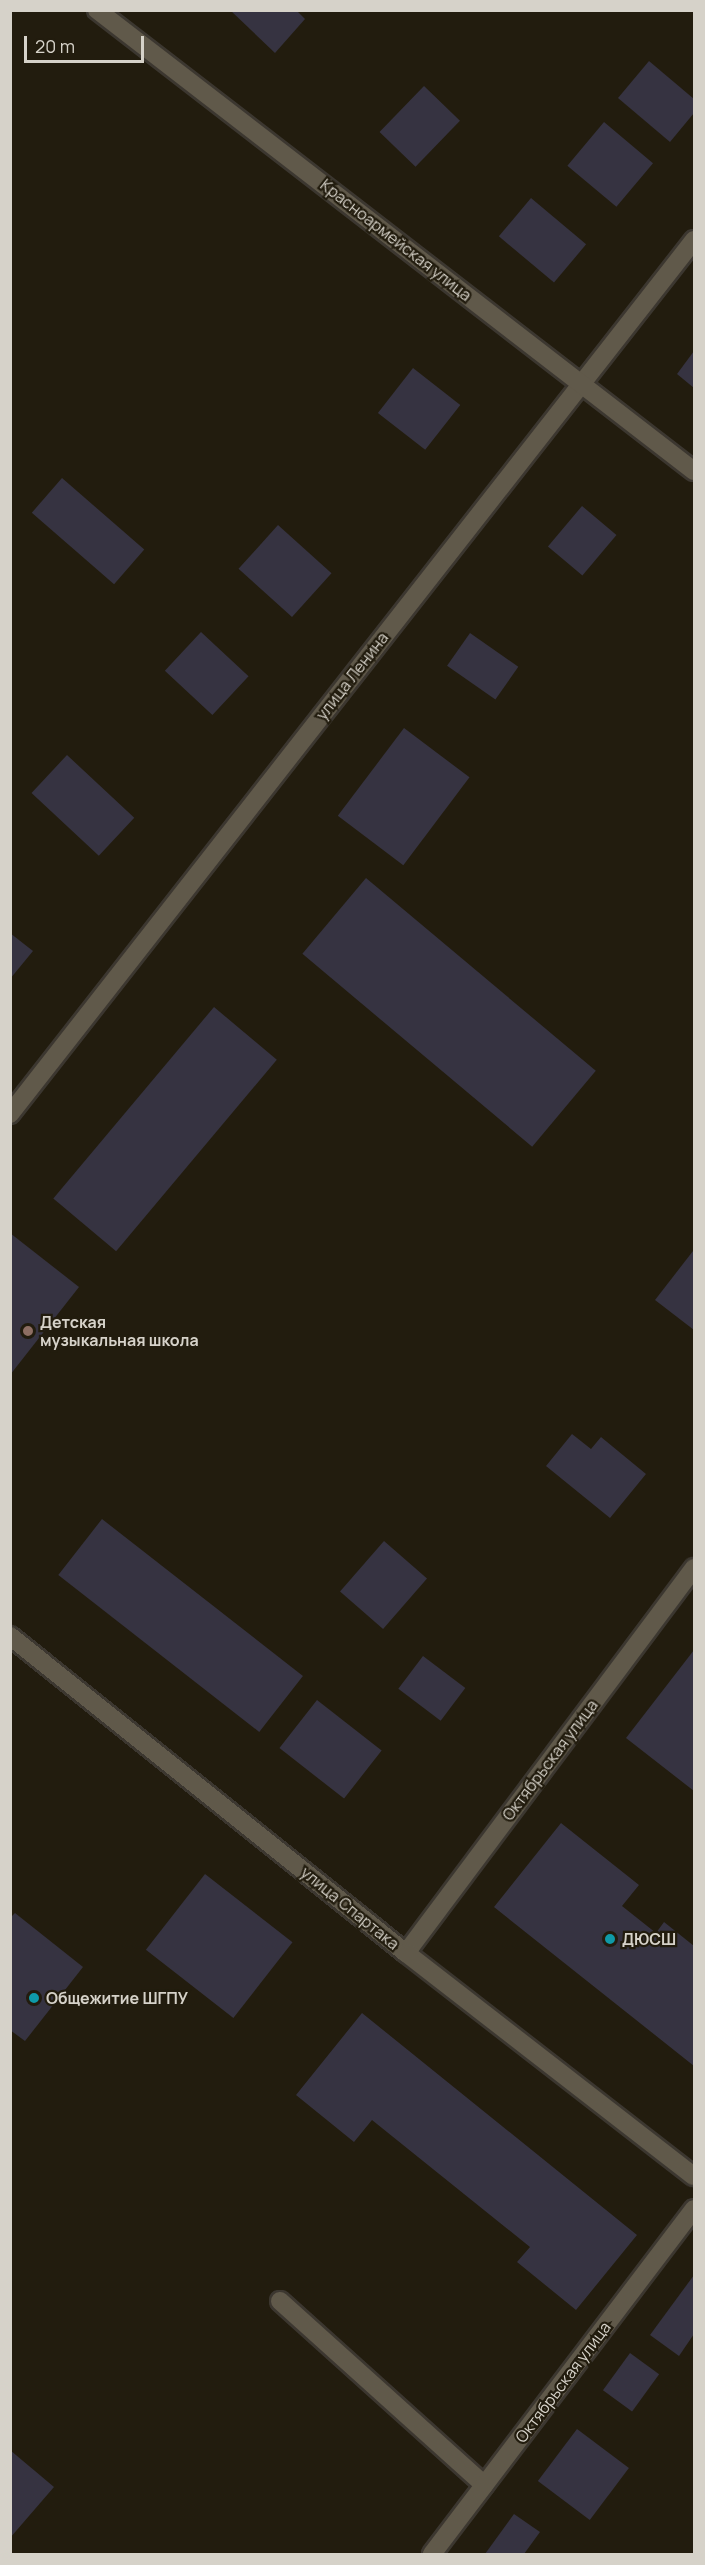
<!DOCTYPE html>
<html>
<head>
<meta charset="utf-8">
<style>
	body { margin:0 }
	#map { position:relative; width:705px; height:2565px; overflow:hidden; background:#221c0e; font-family:Manrope,sans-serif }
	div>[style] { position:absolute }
	.building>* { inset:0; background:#363341; transform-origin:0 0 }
	.roads { filter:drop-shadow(2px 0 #3c3730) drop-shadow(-2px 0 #3c3730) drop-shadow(0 2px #3c3730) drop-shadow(0 -2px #3c3730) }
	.lane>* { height:18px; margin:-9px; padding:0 9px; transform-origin:9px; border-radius:9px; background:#60594a }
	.street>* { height:18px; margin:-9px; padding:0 9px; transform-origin:9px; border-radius:9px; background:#60594a }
	.secondary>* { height:18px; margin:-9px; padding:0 9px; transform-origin:9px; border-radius:9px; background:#60594a }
	.dots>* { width:16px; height:16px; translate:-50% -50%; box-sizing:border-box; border:3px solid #221c0e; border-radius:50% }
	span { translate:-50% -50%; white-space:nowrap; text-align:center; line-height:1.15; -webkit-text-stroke:4.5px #221c0e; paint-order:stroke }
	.street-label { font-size:16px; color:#d6d2c9 }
	.poi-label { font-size:16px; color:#d6d2c9; font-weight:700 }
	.left { translate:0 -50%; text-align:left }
	.frame { position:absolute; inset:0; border:12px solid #d6d2c9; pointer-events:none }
	.scale { position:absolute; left:24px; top:36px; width:120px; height:27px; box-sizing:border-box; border:3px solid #d6d2c9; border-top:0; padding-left:8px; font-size:18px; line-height:21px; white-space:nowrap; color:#d6d2c9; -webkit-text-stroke:4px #221c0e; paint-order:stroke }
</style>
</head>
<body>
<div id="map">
	<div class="building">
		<div style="clip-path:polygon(230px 10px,296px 10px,305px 19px,275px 53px)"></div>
		<div style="clip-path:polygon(649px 61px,694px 99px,694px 113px,670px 142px,618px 98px)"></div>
		<div style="left:424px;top:86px;width:50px;height:64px;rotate:44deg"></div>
		<div style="left:604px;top:122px;width:64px;height:57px;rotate:40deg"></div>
		<div style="left:531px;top:198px;width:72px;height:50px;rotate:40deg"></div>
		<div style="clip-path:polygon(694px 351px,694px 388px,677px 374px)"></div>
		<div style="left:413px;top:368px;width:60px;height:57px;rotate:38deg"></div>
		<div style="left:62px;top:478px;width:109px;height:46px;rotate:41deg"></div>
		<div style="left:582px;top:506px;width:45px;height:53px;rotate:40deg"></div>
		<div style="left:278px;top:525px;width:72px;height:59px;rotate:42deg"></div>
		<div style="left:201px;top:632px;width:65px;height:53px;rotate:43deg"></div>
		<div style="left:470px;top:633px;width:59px;height:40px;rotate:35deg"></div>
		<div style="left:404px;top:728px;width:82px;height:110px;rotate:37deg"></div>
		<div style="left:67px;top:755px;width:92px;height:52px;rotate:43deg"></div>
		<div style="left:366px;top:878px;width:300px;height:99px;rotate:40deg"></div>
		<div style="clip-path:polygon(10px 933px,33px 951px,10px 979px)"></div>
		<div style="left:214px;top:1007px;width:82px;height:250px;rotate:40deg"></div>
		<div style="clip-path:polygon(10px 1233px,79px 1287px,10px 1375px)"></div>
		<div style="clip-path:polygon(693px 1251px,694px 1252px,694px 1330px,655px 1300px)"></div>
		<div style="clip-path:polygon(572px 1434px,591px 1449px,601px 1437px,646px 1474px,610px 1518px,546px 1466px)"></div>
		<div style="left:102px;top:1519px;width:255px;height:71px;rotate:38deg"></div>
		<div style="left:384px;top:1541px;width:57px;height:67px;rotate:41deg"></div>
		<div style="clip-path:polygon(694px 1650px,694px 1791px,626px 1738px)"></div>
		<div style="left:423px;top:1656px;width:53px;height:41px;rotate:37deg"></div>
		<div style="left:317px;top:1700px;width:82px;height:61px;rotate:38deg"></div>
		<div style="clip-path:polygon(561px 1823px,639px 1885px,622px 1906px,656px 1933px,664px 1922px,694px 1946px,694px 2066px,494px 1907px)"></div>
		<div style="left:205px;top:1874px;width:111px;height:96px;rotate:38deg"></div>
		<div style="clip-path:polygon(15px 1913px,83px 1967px,25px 2041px,10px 2030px,10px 1918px)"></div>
		<div style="clip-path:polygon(362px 2013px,637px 2235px,576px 2310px,517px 2262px,530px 2247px,372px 2120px,354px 2142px,296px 2095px)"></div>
		<div style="clip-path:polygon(694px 2275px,694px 2334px,679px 2356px,650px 2335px)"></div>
		<div style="left:630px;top:2353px;width:36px;height:46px;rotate:36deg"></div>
		<div style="left:577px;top:2429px;width:65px;height:65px;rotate:37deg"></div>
		<div style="clip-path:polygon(10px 2450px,54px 2487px,10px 2538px)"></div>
		<div style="clip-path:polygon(514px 2514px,540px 2532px,524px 2554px,485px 2554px)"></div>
	</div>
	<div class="roads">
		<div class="lane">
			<div style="left:280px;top:2301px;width:275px;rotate:42deg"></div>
		</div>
		<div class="street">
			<div style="left:10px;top:1114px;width:1110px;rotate:-51.95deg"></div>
			<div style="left:406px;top:1953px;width:481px;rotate:-53.2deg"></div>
			<div style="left:432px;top:2554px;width:433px;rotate:-52.8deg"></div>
		</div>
		<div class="secondary">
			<div style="left:97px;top:10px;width:754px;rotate:37.68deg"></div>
			<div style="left:10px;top:1636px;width:507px;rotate:38.68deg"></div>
			<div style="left:406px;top:1953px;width:364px;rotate:37.8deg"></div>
		</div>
	</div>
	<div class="dots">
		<div style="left:28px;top:1331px;background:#8d6e63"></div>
		<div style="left:610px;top:1939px;background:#0f9aa8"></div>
		<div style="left:34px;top:1998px;background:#0f9aa8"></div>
	</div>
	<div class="street-label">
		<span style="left:396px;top:240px;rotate:38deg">Красноармейская улица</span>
		<span style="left:352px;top:676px;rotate:-52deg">улица Ленина</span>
		<span style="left:550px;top:1760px;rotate:-53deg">Октябрьская улица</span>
		<span style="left:350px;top:1908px;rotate:39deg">улица Спартака</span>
		<span style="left:563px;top:2382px;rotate:-53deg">Октябрьская улица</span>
	</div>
	<div class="poi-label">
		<span class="left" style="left:40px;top:1331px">Детская<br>музыкальная школа</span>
		<span class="left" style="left:622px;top:1939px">ДЮСШ</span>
		<span class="left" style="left:46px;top:1998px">Общежитие ШГПУ</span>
	</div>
	<div class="frame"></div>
	<div class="scale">20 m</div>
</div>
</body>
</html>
